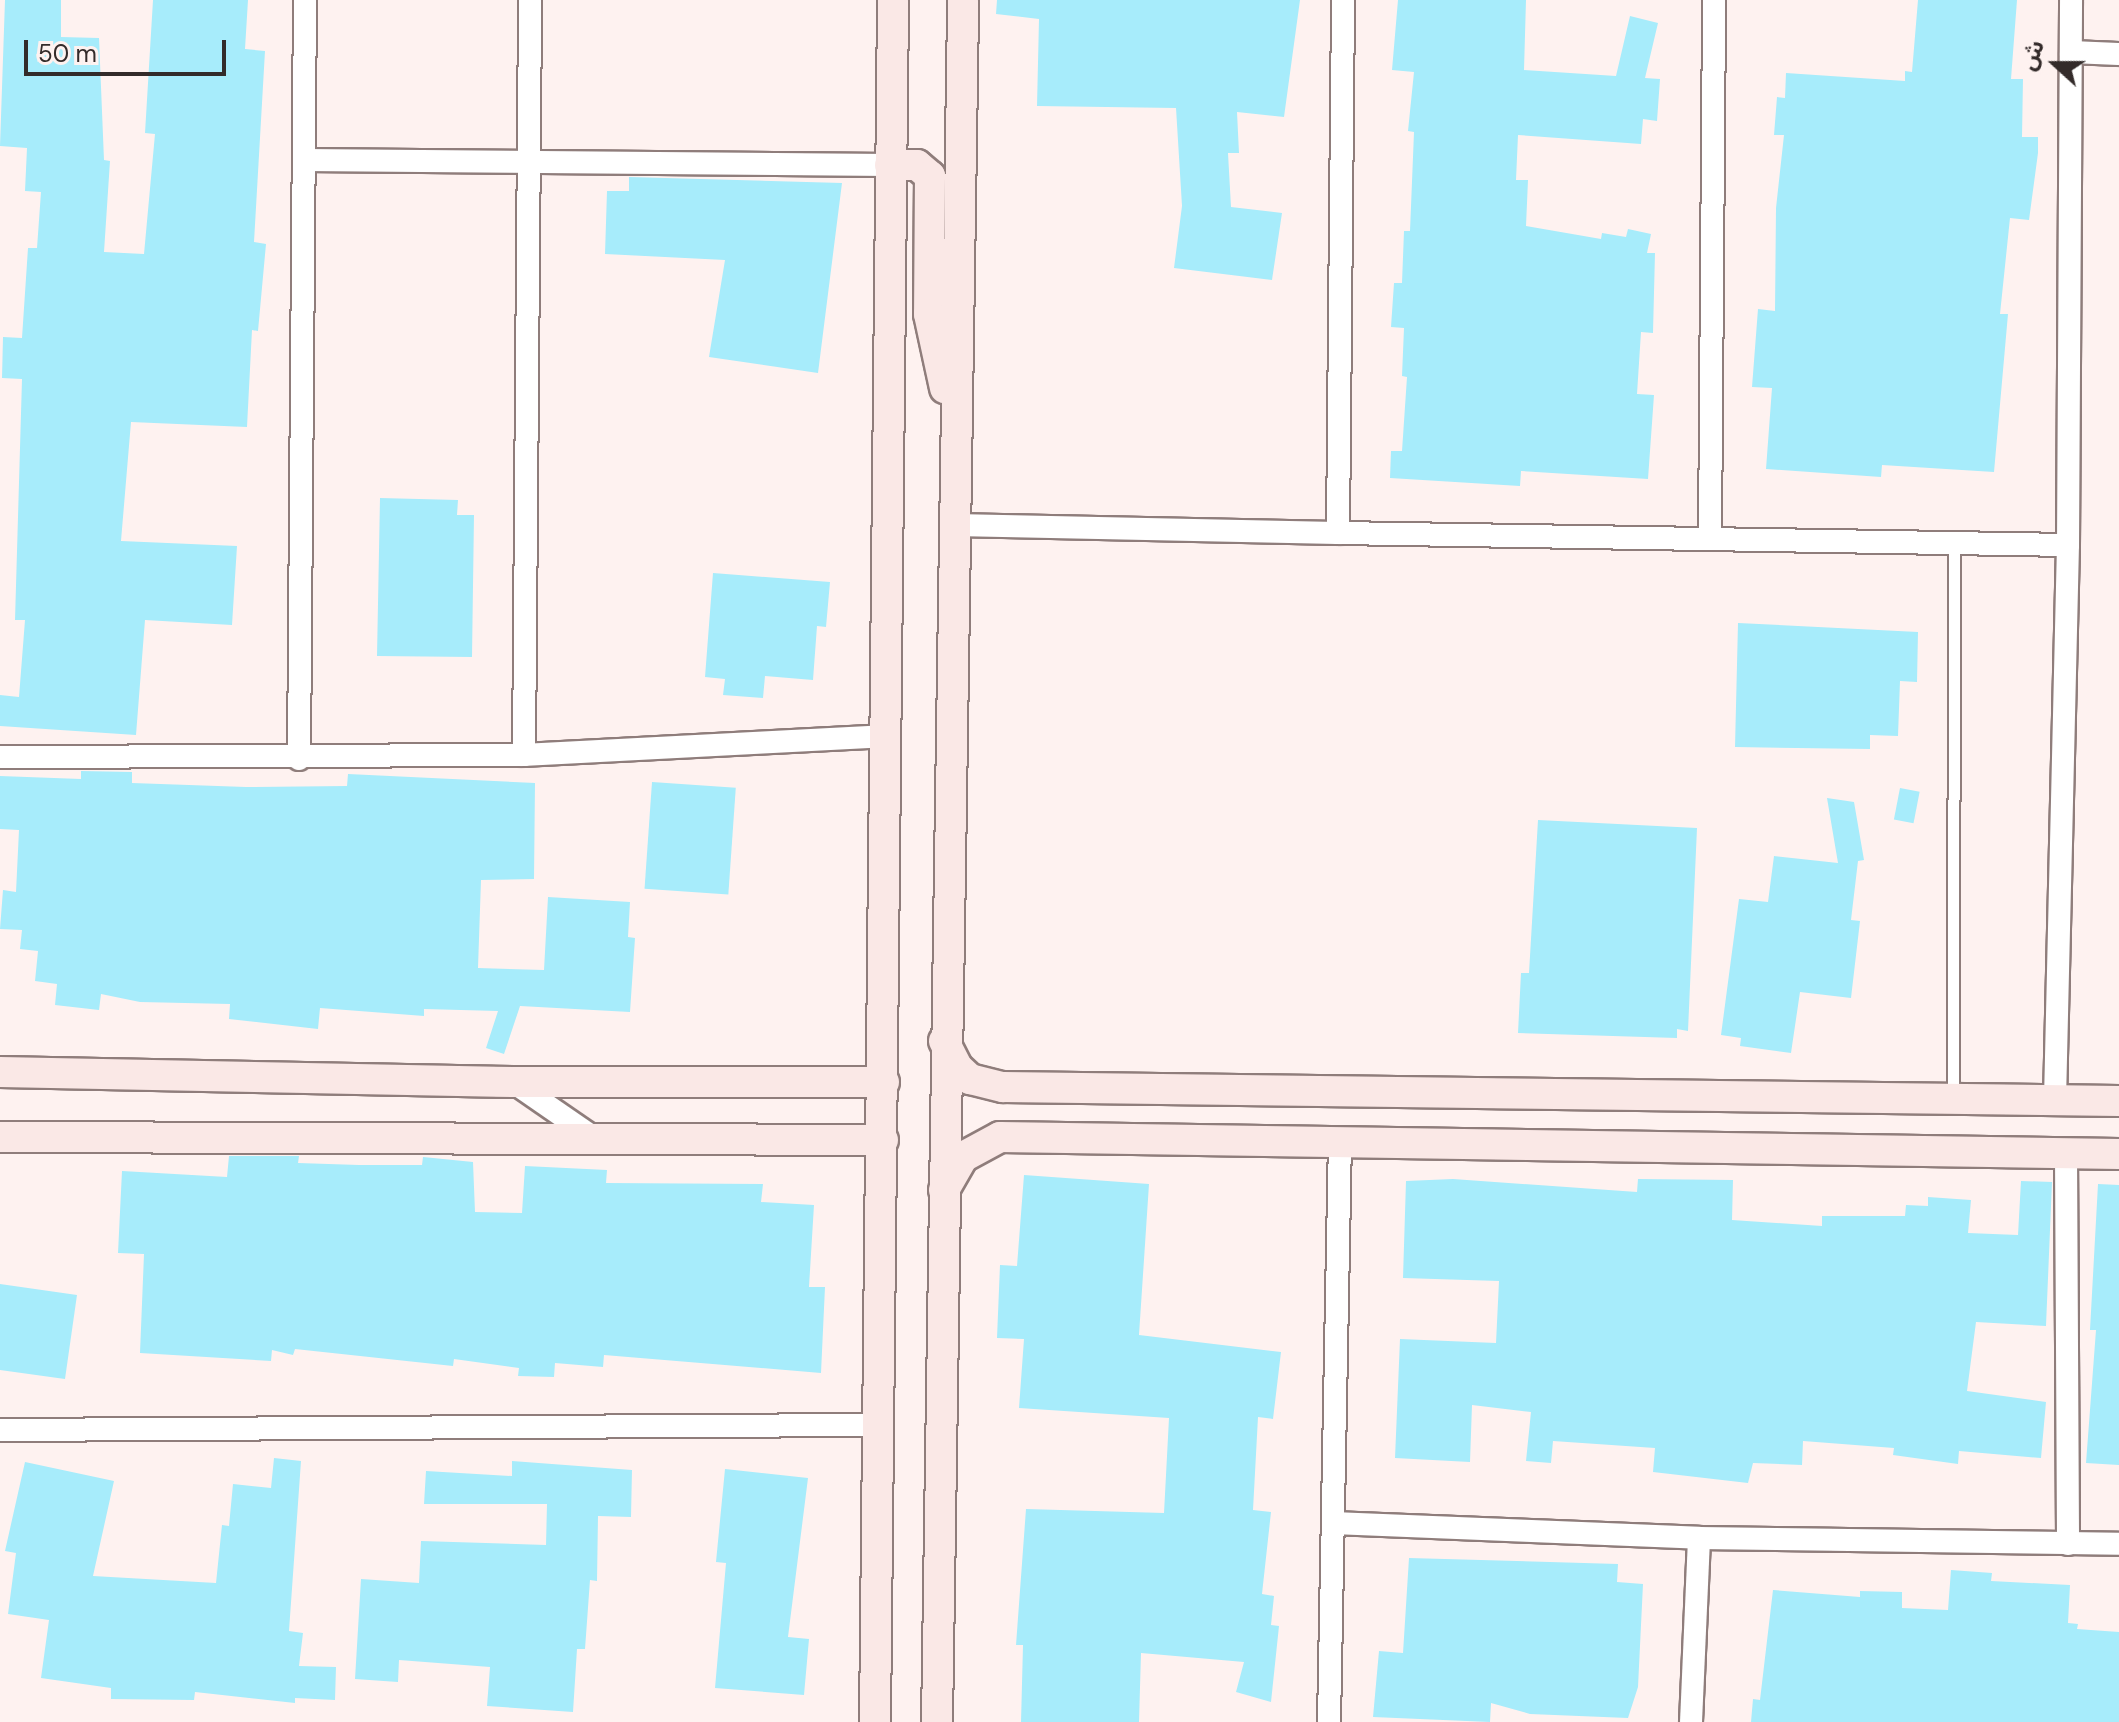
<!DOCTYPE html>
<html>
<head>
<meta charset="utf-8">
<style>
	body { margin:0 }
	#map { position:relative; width:2119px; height:1722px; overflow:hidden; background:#fef2f0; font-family:"DM Sans","Noto Sans Arabic",sans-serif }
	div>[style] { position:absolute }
	.building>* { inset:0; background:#a7ecfb; transform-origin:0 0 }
	.roads { filter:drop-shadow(2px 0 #8f7d7b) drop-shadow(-2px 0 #8f7d7b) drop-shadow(0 2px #8f7d7b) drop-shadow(0 -2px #8f7d7b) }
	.lane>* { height:11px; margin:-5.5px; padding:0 5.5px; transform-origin:5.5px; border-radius:5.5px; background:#fff }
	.street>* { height:22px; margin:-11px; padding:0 11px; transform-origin:11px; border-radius:11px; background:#fff }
	.secondary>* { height:30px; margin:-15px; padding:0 15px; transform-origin:15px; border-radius:15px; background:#fae8e6 }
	span { translate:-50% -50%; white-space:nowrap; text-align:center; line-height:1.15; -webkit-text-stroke:6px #fef2f0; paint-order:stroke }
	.north { position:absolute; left:2015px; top:24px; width:80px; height:80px; -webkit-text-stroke:6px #fef2f0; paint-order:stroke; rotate:291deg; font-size:22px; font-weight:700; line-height:32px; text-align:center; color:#332b2a }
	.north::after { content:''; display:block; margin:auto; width:28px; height:36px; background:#332b2a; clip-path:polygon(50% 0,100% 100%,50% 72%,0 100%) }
	.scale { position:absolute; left:24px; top:40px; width:202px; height:36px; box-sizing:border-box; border:4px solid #332b2a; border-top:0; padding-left:10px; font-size:24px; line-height:28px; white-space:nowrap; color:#332b2a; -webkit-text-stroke:6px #fef2f0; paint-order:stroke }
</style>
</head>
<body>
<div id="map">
	<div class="building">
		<div style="clip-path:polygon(5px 0,61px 0,61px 37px,99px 38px,104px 160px,110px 161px,104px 252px,144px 254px,155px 134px,145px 133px,153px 0,248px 0,245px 49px,265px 51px,254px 242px,266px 244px,258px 331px,252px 330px,247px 427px,131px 422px,121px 541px,237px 546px,232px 625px,145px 620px,136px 735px,0 726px,0 695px,19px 697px,25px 620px,15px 620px,22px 379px,2px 378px,3px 337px,22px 338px,28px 248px,37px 248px,41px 192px,25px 191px,27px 148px,0 146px)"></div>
		<div style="clip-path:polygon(997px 0,1300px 0,1284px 117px,1237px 112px,1239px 153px,1228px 153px,1231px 207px,1282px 213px,1272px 280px,1174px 268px,1182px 206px,1176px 108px,1037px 106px,1039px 19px,996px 14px)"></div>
		<div style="clip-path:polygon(1398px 0,1526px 0,1524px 70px,1616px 76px,1630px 16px,1658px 23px,1645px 78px,1660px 79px,1657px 121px,1643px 119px,1641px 144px,1518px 135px,1516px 180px,1528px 180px,1526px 226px,1601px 239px,1602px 233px,1626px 237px,1628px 229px,1651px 234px,1647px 253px,1655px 253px,1653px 333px,1641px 332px,1637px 394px,1654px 395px,1648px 479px,1521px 471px,1520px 486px,1390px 478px,1391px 451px,1402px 451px,1407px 377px,1402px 376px,1404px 328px,1391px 327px,1394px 283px,1402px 283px,1404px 231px,1410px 231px,1414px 132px,1408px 131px,1414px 72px,1392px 70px)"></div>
		<div style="clip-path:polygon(1918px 0,2017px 0,2011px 79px,2023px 79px,2022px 137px,2038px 137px,2038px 153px,2029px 220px,2010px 218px,2000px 314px,2008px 314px,1994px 472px,1882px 465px,1881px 477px,1766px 469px,1772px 388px,1752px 387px,1758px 309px,1775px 311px,1776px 208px,1784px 135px,1774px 135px,1777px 97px,1785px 98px,1786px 73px,1905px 81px,1905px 71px,1912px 72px)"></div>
		<div style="clip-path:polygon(629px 177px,842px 183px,818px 373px,709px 357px,725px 260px,605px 254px,607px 191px,629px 191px)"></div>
		<div style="clip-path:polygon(380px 498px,458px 500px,457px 515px,474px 515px,472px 657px,377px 656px)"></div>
		<div style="clip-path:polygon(713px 573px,830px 582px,826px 627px,817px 626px,813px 680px,765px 676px,763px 698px,723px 695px,725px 679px,705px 677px)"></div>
		<div style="clip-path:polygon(1738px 623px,1918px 632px,1917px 682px,1900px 681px,1898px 736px,1870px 735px,1870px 749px,1735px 747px)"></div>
		<div style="clip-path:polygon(81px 771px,132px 772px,132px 783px,246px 787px,347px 786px,348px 774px,535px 783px,534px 879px,481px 880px,478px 968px,544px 970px,548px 897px,630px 902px,628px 937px,635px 938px,630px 1012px,520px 1006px,504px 1054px,486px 1048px,498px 1011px,424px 1009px,424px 1016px,320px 1008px,318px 1029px,229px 1019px,230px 1004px,140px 1002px,101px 994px,99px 1010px,55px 1005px,57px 984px,35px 981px,38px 951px,20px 949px,22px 930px,0 929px,3px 890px,16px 892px,19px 830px,0 829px,0 776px,81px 779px)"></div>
		<div style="left:652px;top:782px;width:84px;height:107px;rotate:4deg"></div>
		<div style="left:1900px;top:788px;width:20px;height:32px;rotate:11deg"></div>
		<div style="clip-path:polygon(1827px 798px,1854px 802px,1864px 860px,1858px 861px,1851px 920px,1860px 921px,1851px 998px,1800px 992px,1791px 1053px,1740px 1046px,1741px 1038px,1721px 1035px,1739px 899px,1768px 902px,1774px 856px,1838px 863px)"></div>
		<div style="clip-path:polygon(1538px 820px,1697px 828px,1688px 1031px,1677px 1029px,1677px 1038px,1518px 1033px,1521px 973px,1529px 973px)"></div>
		<div style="clip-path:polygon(229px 1156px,299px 1156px,298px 1163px,359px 1165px,422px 1165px,423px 1157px,473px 1162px,475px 1212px,522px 1213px,525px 1166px,607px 1170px,606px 1183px,763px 1184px,761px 1202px,814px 1205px,809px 1287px,825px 1287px,821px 1373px,604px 1355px,603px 1367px,555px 1363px,554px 1377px,518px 1376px,519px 1368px,454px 1359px,453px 1366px,295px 1349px,293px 1355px,272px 1350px,271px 1361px,140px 1353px,144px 1254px,118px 1253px,122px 1171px,227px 1177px)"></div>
		<div style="clip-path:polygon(1024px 1175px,1149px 1184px,1139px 1335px,1281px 1352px,1273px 1419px,1258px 1417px,1253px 1510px,1271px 1512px,1262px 1594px,1274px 1596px,1271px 1625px,1279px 1626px,1271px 1702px,1236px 1692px,1244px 1662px,1141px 1653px,1139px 1722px,1021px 1722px,1023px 1645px,1016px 1645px,1026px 1509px,1164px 1513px,1169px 1418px,1019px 1408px,1024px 1339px,997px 1338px,1000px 1265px,1017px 1266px)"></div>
		<div style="clip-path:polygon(1453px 1179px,1637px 1192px,1638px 1179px,1733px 1180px,1732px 1220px,1822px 1226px,1822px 1216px,1905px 1216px,1906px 1205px,1928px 1206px,1928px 1197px,1971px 1200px,1968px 1233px,2018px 1235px,2021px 1181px,2052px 1182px,2046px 1326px,1976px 1322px,1967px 1391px,2046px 1402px,2041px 1458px,1959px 1451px,1958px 1464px,1893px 1455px,1894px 1448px,1803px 1441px,1802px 1465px,1753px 1463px,1748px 1483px,1653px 1472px,1655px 1448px,1553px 1441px,1551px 1463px,1526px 1461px,1531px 1412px,1472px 1405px,1470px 1462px,1395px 1458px,1400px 1339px,1496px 1343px,1499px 1281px,1403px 1278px,1406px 1181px)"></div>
		<div style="clip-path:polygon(2098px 1184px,2119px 1185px,2119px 1465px,2086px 1463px,2096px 1330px,2090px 1330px)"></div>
		<div style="clip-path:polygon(0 1284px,77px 1295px,65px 1379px,0 1370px)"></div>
		<div style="clip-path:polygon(274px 1458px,301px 1461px,289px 1631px,303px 1633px,299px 1666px,336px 1667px,335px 1700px,295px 1698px,295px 1703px,195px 1692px,194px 1700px,111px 1699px,111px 1688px,41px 1678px,49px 1620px,8px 1614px,16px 1553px,5px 1551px,25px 1462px,114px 1481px,93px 1576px,216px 1583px,222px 1525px,229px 1526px,233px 1484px,271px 1488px)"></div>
		<div style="clip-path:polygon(512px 1461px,632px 1470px,631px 1517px,598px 1516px,597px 1581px,590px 1580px,585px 1649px,577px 1649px,573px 1712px,487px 1706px,490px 1667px,399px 1660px,398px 1682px,355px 1679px,361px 1579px,419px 1583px,421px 1541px,546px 1545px,547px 1504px,424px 1504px,426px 1471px,512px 1476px)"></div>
		<div style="clip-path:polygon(725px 1469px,808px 1478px,788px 1637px,809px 1639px,804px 1695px,715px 1688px,726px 1563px,716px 1562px)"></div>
		<div style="clip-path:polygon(1409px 1558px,1618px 1564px,1617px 1582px,1643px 1584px,1638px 1687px,1628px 1718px,1530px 1714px,1491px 1703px,1490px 1722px,1373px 1717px,1379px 1651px,1403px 1653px)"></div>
		<div style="clip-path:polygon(1951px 1570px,1992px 1573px,1991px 1581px,2070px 1585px,2068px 1623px,2078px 1624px,2077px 1629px,2119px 1632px,2119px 1722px,1751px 1722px,1753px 1699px,1760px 1700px,1773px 1590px,1860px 1597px,1860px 1591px,1902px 1592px,1902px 1608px,1948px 1610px)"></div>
	</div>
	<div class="roads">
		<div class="lane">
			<div style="left:1953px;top:1098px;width:555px;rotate:-89.9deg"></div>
		</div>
		<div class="street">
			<div style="left:2071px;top:52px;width:48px;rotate:2.4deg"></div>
			<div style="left:304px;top:160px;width:586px;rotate:0.49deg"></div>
			<div style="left:954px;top:525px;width:384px;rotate:1.2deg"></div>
			<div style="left:1338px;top:533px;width:533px;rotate:-89.46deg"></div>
			<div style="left:1338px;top:533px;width:730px;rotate:0.94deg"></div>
			<div style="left:1710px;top:539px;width:539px;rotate:-89.57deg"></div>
			<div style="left:524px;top:755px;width:755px;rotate:-89.54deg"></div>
			<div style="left:0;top:757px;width:524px;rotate:-0.22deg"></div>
			<div style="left:524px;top:755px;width:363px;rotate:-3deg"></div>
			<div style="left:299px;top:759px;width:759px;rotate:-89.55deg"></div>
			<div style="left:513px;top:1082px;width:102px;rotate:34.6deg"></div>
			<div style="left:2055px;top:1100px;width:555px;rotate:-88.66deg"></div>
			<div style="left:2068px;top:545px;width:545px;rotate:-89.68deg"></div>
			<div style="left:2066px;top:1154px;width:390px;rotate:89.7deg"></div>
			<div style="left:0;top:1430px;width:879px;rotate:-0.33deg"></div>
			<div style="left:1333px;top:1523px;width:366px;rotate:2.3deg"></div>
			<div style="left:1699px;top:1538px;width:420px;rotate:0.8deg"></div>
			<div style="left:1329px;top:1722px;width:581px;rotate:-88.92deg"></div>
			<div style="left:1691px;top:1722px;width:184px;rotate:-87.5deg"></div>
		</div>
		<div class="secondary">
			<div style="left:890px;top:165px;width:27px"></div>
			<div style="left:917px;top:165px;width:17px;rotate:40deg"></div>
			<div style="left:930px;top:176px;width:138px;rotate:90.4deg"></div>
			<div style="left:929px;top:314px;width:76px;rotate:77.8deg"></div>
			<div style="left:944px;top:1041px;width:29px;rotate:63deg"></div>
			<div style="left:957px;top:1067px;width:18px;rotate:43deg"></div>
			<div style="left:970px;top:1079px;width:34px;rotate:14deg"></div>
			<div style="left:1003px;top:1087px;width:1116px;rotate:0.72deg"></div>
			<div style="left:0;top:1072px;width:513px;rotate:1.12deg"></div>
			<div style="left:513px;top:1082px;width:371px"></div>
			<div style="left:0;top:1137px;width:883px;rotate:0.19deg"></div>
			<div style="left:944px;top:1190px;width:38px;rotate:-60deg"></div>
			<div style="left:963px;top:1157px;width:42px;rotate:-28.4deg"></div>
			<div style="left:1000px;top:1137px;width:1119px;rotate:0.87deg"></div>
			<div style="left:875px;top:1722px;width:1722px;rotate:-89.4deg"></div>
			<div style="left:937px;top:1722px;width:1722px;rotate:-89.13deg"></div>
		</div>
	</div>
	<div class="north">ش</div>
	<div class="scale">50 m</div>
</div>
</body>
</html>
